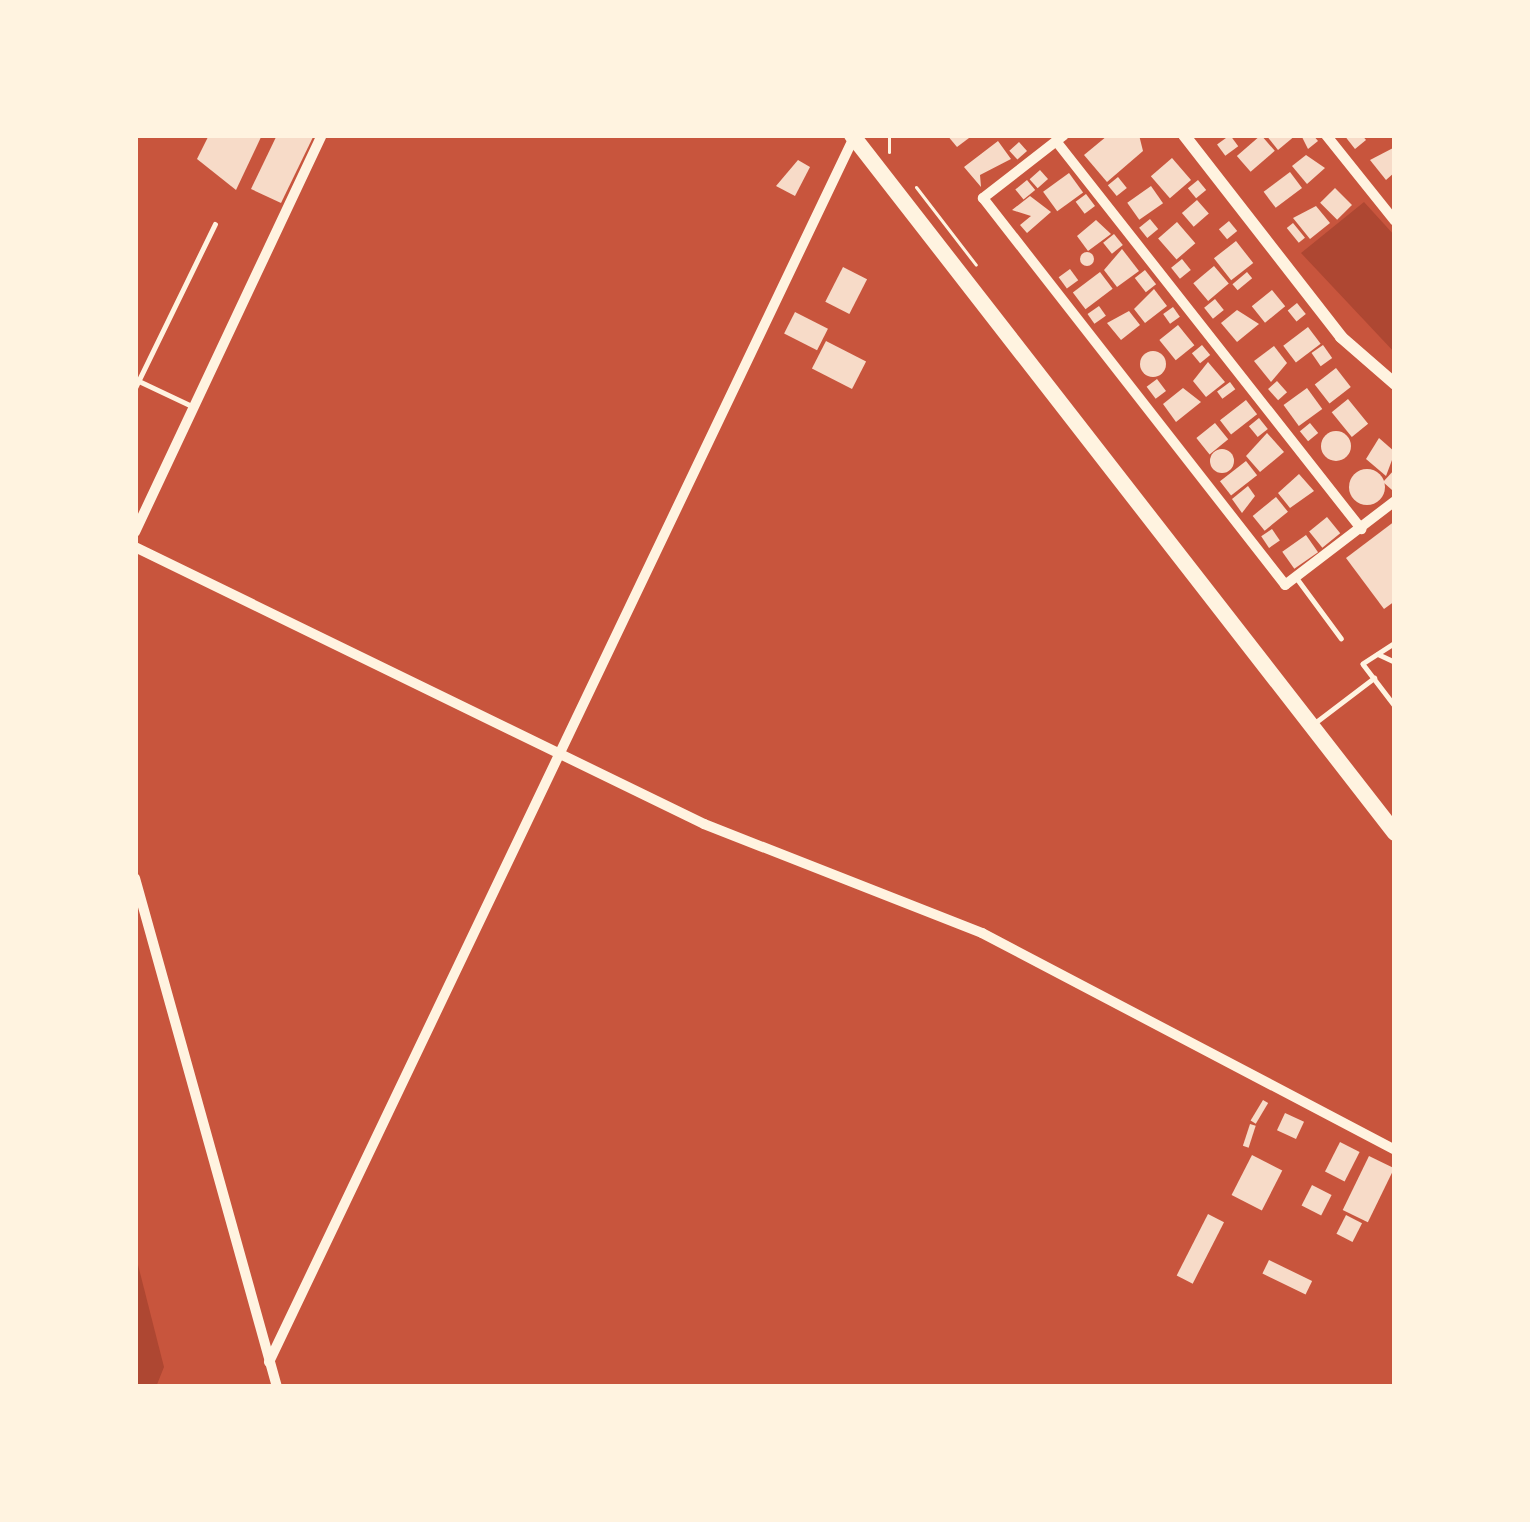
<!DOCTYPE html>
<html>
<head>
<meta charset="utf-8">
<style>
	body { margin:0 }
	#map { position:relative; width:1530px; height:1522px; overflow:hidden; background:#c8553d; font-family:Montserrat,sans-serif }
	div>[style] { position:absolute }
	.green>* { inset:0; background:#ae4732 }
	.building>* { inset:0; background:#f7dbc8; transform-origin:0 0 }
	.round { border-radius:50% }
	.path>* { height:3px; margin:-1.5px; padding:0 1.5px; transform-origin:1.5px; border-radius:1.5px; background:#fff3e0 }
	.service>* { height:4.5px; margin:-2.25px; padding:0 2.25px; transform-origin:2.25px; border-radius:2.25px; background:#fff3e0 }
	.minor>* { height:10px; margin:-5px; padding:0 5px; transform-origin:5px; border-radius:5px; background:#fff3e0 }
	.tertiary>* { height:12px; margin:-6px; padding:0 6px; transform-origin:6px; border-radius:6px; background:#fff3e0 }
	.trunk>* { height:16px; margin:-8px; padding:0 8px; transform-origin:8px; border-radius:8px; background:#fff3e0 }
	span { translate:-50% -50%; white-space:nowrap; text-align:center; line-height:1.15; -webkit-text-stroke:10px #fff3e0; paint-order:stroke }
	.frame { position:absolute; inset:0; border:138px solid #fff3e0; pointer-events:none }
</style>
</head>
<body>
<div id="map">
	<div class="green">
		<div style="clip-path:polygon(1364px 202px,1395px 236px,1395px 353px,1301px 253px)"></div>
		<div style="clip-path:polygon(135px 1253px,164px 1367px,156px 1387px,135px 1387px)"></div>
	</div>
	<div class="building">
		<div style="clip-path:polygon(209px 135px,262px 135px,236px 190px,197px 159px)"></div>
		<div style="clip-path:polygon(277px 135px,314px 135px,281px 203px,251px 189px)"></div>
		<div style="clip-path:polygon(947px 135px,973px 135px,957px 147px)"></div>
		<div style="left:1230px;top:135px;width:14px;height:16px;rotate:54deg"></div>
		<div style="left:1261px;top:135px;width:21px;height:32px;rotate:49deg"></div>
		<div style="clip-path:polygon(1266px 135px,1296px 135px,1278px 150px)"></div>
		<div style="clip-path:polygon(1301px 135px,1313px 135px,1318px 141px,1308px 149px)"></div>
		<div style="clip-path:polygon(1344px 135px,1362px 135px,1366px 140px,1355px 149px)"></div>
		<div style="clip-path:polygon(1107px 136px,1139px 135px,1143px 151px,1107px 182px,1084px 155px)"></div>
		<div style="clip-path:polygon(998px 141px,1011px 159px,980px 175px,981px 187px,964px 167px)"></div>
		<div style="left:1019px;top:142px;width:12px;height:13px;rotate:48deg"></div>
		<div style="clip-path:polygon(1395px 147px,1395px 172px,1386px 180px,1370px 160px)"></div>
		<div style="clip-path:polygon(1306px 155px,1325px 168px,1307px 184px,1292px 166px)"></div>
		<div style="left:1172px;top:158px;width:29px;height:28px;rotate:49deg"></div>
		<div style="clip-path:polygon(798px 160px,810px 167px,795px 196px,776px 186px)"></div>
		<div style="left:1040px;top:170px;width:12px;height:14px;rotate:48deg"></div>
		<div style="left:1290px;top:172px;width:20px;height:33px;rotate:53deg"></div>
		<div style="left:1069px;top:173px;width:24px;height:32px;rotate:54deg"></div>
		<div style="left:1118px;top:177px;width:14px;height:13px;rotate:51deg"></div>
		<div style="left:1027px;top:180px;width:13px;height:15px;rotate:51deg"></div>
		<div style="left:1198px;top:180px;width:13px;height:13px;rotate:51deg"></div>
		<div style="left:1151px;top:186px;width:21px;height:29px;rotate:55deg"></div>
		<div style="left:1335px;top:188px;width:24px;height:21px;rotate:45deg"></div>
		<div style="left:1086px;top:194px;width:15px;height:13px;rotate:53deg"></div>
		<div style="clip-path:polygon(1030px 196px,1051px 212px,1027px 233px,1020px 225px,1031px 216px,1012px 210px)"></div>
		<div style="left:1197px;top:200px;width:18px;height:20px;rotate:49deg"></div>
		<div style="clip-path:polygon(1316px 206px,1330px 223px,1310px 239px,1293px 218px)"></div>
		<div style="left:1150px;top:219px;width:13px;height:14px;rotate:51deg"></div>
		<div style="clip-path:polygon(1096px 220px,1111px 234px,1088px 251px,1077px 236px)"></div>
		<div style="left:1229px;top:221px;width:13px;height:13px;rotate:51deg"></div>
		<div style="left:1177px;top:222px;width:28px;height:25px;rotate:49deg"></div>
		<div style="left:1293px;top:223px;width:19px;height:8px;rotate:51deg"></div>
		<div style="left:1114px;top:234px;width:14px;height:14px;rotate:51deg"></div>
		<div style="left:1236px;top:241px;width:28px;height:28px;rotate:52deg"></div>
		<div style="clip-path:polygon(1122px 249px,1139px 271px,1117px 287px,1104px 270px)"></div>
		<div class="round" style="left:1080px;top:252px;width:14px;height:14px"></div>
		<div style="left:1182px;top:259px;width:14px;height:14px;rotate:51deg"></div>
		<div style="left:1214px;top:266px;width:23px;height:27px;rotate:50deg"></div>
		<div style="left:843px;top:267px;width:27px;height:39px;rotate:27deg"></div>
		<div style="left:1070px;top:269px;width:14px;height:14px;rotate:54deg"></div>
		<div style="left:1145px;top:270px;width:18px;height:13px;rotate:52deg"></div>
		<div style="left:1100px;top:272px;width:21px;height:34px;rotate:53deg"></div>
		<div style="left:1247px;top:272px;width:8px;height:19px;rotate:50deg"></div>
		<div style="clip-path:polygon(1154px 289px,1167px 306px,1145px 323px,1134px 309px)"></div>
		<div style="left:1272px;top:290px;width:21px;height:26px;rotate:51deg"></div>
		<div style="left:1215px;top:299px;width:14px;height:14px;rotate:51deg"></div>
		<div style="left:1297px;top:303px;width:14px;height:12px;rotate:51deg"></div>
		<div style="left:1099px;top:306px;width:12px;height:14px;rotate:55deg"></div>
		<div style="left:1173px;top:307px;width:12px;height:12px;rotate:55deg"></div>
		<div style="clip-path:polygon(1237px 310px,1259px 324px,1237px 342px,1221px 323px)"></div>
		<div style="clip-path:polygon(1129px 311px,1140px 325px,1121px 340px,1107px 323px)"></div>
		<div style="left:795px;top:312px;width:37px;height:24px;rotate:27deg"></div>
		<div style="left:1178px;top:325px;width:26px;height:24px;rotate:51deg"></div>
		<div style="left:1308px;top:327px;width:21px;height:31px;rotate:53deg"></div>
		<div style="left:826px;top:341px;width:45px;height:31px;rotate:27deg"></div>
		<div style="left:1202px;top:345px;width:13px;height:13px;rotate:51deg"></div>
		<div style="left:1323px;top:345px;width:16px;height:14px;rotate:55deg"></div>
		<div style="clip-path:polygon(1274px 346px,1287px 363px,1271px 382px,1254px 361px)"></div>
		<div class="round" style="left:1140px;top:351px;width:26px;height:26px"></div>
		<div style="clip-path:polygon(1208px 362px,1225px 382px,1206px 397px,1193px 381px)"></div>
		<div style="left:1336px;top:368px;width:24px;height:27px;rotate:52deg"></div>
		<div style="left:1157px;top:379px;width:15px;height:13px;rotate:53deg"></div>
		<div style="left:1277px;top:381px;width:15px;height:12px;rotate:48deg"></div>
		<div style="left:1230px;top:382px;width:9px;height:16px;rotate:54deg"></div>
		<div style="clip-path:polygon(1183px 388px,1201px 402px,1176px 422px,1163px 404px)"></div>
		<div style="left:1307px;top:388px;width:26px;height:29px;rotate:54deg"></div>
		<div style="left:1348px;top:399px;width:32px;height:21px;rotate:51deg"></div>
		<div style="left:1246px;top:400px;width:18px;height:33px;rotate:52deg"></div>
		<div style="left:1259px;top:418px;width:14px;height:13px;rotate:51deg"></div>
		<div style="left:1215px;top:423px;width:21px;height:24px;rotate:51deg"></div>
		<div style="left:1310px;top:423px;width:13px;height:13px;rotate:51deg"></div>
		<div class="round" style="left:1321px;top:431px;width:30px;height:30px"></div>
		<div style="clip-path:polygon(1267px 433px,1284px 452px,1260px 472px,1246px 456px)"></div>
		<div style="clip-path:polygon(1379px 438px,1395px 452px,1386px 476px,1366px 459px)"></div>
		<div class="round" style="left:1210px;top:449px;width:24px;height:24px"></div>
		<div style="left:1246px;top:461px;width:18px;height:33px;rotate:52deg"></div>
		<div style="clip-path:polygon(1395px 469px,1395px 487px,1392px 490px,1383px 482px)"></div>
		<div class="round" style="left:1349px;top:469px;width:36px;height:36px"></div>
		<div style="clip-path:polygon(1299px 474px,1314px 491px,1290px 508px,1278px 493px)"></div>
		<div style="clip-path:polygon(1248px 486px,1255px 496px,1242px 513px,1232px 499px)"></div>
		<div style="left:1276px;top:497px;width:19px;height:30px;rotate:51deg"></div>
		<div style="left:1327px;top:517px;width:21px;height:23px;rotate:51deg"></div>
		<div style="clip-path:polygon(1395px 521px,1395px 601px,1384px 609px,1346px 558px)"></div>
		<div style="left:1272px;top:529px;width:14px;height:13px;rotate:56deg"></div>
		<div style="left:1306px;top:535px;width:21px;height:29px;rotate:55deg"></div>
		<div style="left:1263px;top:1100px;width:6px;height:24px;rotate:31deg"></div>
		<div style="left:1285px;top:1113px;width:21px;height:19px;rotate:25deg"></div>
		<div style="left:1250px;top:1124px;width:6px;height:23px;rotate:18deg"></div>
		<div style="left:1340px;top:1142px;width:22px;height:33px;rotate:27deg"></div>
		<div style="left:1252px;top:1155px;width:34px;height:45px;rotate:27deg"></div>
		<div style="left:1369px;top:1156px;width:28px;height:60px;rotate:26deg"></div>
		<div style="left:1312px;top:1185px;width:22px;height:23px;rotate:27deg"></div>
		<div style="left:1208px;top:1214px;width:18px;height:69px;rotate:27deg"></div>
		<div style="left:1346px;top:1215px;width:18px;height:21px;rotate:27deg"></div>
		<div style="left:1269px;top:1260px;width:48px;height:15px;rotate:26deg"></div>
	</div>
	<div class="path">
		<div style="left:889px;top:152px;width:16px;rotate:-90deg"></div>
		<div style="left:916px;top:187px;width:98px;rotate:52.4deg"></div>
	</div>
	<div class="service">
		<div style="left:139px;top:381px;width:61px;rotate:25.3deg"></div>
		<div style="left:135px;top:388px;width:182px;rotate:-64deg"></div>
		<div style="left:1296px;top:577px;width:76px;rotate:53.6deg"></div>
		<div style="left:1395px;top:643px;width:38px;rotate:147deg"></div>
		<div style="left:1363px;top:664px;width:53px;rotate:52.7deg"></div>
		<div style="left:1378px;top:654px;width:19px;rotate:25deg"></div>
		<div style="left:1316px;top:722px;width:73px;rotate:-37.2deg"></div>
	</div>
	<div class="minor">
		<div style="left:1064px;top:135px;width:103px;rotate:142.1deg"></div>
		<div style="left:983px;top:198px;width:491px;rotate:52deg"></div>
		<div style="left:1285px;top:585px;width:138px;rotate:-37.4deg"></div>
		<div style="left:1326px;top:135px;width:110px;rotate:51.3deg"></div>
		<div style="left:1056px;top:141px;width:494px;rotate:51.8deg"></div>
		<div style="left:135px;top:532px;width:439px;rotate:-64.8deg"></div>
		<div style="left:135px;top:547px;width:633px;rotate:25.96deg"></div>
		<div style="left:704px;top:824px;width:299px;rotate:21.4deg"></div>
		<div style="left:982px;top:933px;width:467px;rotate:27.7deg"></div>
		<div style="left:135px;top:878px;width:528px;rotate:74.41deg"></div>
		<div style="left:269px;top:1362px;width:1358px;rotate:-64.47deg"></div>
	</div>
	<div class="tertiary">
		<div style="left:1184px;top:135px;width:256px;rotate:52.1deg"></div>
		<div style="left:1341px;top:337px;width:72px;rotate:41deg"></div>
	</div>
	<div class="trunk">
		<div style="left:852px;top:135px;width:884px;rotate:52.12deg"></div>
	</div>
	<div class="frame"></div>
</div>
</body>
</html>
